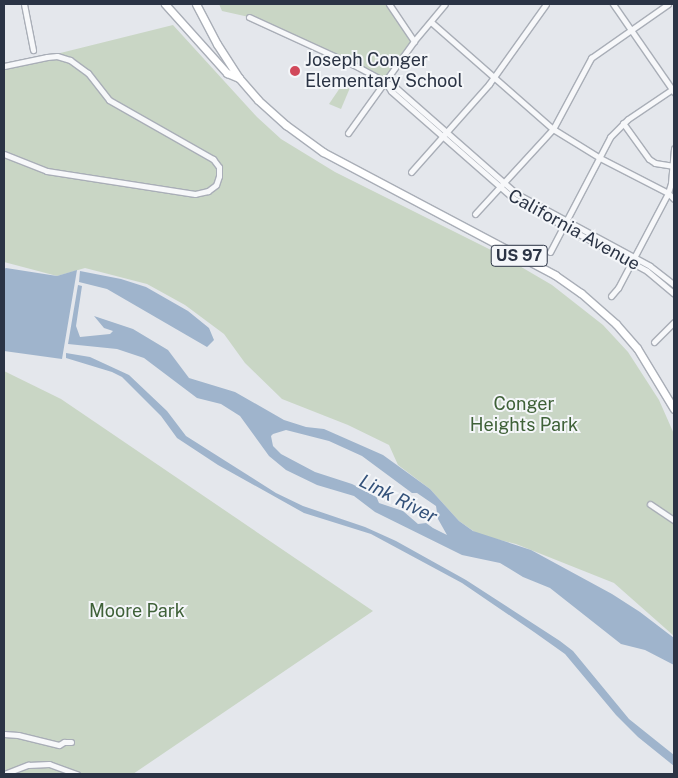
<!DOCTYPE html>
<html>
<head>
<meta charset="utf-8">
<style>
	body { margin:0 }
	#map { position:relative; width:678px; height:778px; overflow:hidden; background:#e4e7ec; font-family:"Public Sans",sans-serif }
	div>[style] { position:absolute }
	.green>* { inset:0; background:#c9d6c5 }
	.water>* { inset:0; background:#9fb4cc }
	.roads { filter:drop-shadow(1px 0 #a9aeb7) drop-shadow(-1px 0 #a9aeb7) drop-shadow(0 1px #a9aeb7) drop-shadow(0 -1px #a9aeb7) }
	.minor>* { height:5px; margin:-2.5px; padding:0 2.5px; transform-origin:2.5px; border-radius:2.5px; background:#f7f8fa }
	.highway>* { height:7px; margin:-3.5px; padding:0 3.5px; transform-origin:3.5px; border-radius:3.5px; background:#fff }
	.dots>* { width:14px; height:14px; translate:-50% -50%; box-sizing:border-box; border:2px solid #f4f6f9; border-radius:50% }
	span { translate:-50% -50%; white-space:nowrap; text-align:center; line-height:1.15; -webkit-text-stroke:4px #f4f6f9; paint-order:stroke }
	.shield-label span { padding:1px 4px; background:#f4f6f9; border:1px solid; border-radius:4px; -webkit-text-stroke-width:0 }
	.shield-label { font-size:16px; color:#2b3445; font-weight:700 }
	.poi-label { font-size:18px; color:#2b3445 }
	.left { translate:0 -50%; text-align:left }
	.street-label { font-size:18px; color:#2b3445 }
	.park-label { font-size:18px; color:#3f6138 }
	.water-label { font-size:19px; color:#34527a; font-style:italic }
	.frame { position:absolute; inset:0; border:5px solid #2b3445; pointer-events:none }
</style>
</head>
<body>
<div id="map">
	<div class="green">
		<div style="clip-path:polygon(219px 4px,388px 4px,414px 41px,386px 83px,249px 17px,222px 11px)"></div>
		<div style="clip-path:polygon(173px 25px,257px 117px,281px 139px,335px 172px,499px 254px,552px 285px,603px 325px,628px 352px,659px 400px,674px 434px,674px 636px,614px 583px,516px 544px,479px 535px,459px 521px,430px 489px,398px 465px,389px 445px,348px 425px,282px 399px,245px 363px,224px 334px,185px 305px,147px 284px,85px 268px,57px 276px,4px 262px,4px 67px)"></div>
		<div style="clip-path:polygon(346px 79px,352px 83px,341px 109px,329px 104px)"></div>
		<div style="clip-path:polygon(4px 371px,61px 399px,373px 611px,133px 774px,4px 774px)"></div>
	</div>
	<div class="water">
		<div style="clip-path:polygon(6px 268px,57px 276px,77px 270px,62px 359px,4px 351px,4px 269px)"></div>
		<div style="clip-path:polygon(80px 271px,121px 279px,146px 287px,188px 311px,209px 328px,214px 340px,207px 347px,107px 289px,79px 282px)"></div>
		<div style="clip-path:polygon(evenodd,78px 285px,82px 286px,76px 326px,80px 337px,110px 334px,113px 331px,104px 328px,94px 316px,133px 329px,168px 350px,189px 378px,235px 392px,284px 420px,306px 427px,324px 429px,383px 455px,430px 489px,459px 521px,473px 531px,531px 550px,612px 594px,640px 612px,674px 638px,674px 665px,645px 650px,621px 644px,550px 588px,523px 577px,500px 563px,462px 555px,375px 512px,354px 496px,317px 485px,286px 470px,269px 456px,240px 416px,221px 404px,197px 398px,144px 358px,117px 349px,68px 344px,78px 285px,286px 430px,329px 441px,362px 456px,412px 493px,417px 493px,436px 506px,438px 519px,447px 535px,433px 528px,426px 523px,418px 524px,403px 511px,379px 503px,376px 496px,352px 484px,315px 472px,281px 454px,273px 446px,271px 436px,273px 434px,286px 430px)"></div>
		<div style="clip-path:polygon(66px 353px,90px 357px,129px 375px,167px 411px,186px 436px,276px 493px,303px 506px,365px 527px,396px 541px,466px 580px,560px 641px,573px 651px,629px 719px,674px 755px,674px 766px,638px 737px,616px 715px,565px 654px,534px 632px,462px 583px,371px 534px,304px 513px,218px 465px,177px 438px,161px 416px,122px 377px,112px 372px,66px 358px)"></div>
	</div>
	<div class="roads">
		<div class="minor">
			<div style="left:24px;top:4px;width:47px;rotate:78.9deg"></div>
			<div style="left:389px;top:4px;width:45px;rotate:56deg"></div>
			<div style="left:613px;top:4px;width:107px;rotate:55.3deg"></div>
			<div style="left:249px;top:17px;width:120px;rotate:24.6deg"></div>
			<div style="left:358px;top:67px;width:42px;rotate:28.4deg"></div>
			<div style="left:395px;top:87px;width:162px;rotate:41.3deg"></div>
			<div style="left:517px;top:194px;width:151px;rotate:28.4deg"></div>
			<div style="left:650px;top:266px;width:31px;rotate:38deg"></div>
			<div style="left:431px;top:22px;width:162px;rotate:41.3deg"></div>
			<div style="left:553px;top:129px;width:55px;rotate:31.7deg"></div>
			<div style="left:600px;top:158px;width:76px;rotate:27.2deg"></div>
			<div style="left:668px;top:193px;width:8px;rotate:45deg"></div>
			<div style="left:4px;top:66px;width:44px;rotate:-11.8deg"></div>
			<div style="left:47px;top:57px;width:10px;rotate:-6deg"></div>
			<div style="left:57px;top:56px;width:14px;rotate:17deg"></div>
			<div style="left:70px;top:60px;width:22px;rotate:36deg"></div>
			<div style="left:88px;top:73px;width:34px;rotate:52deg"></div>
			<div style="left:109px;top:100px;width:120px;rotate:29.6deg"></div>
			<div style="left:213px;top:159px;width:10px;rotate:53deg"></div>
			<div style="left:219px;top:167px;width:9px;rotate:90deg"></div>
			<div style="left:219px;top:176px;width:9px;rotate:108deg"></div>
			<div style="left:216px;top:185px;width:10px;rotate:143deg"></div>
			<div style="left:208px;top:191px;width:13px;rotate:167deg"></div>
			<div style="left:195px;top:194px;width:150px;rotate:-171.2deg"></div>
			<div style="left:47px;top:171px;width:46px;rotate:-158.4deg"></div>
			<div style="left:386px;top:83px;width:9px;rotate:58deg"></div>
			<div style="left:391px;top:91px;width:164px;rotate:41.3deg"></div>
			<div style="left:514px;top:199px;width:151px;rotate:28.4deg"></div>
			<div style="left:647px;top:271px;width:35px;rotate:40deg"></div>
			<div style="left:623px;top:123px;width:44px;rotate:54.2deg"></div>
			<div style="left:649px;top:159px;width:7px;rotate:34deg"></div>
			<div style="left:655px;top:163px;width:19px;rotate:9deg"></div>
			<div style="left:348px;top:133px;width:113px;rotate:-54.3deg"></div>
			<div style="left:414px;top:41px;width:48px;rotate:-50deg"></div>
			<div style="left:411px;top:172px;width:118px;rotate:-48.4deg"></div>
			<div style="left:489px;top:84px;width:98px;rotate:-54.5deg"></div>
			<div style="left:475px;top:214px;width:115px;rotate:-47.5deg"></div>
			<div style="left:553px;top:129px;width:81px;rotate:-61.8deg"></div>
			<div style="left:591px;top:58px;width:94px;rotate:-35deg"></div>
			<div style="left:550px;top:252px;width:130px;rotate:-62.4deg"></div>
			<div style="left:610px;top:137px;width:25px;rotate:-45deg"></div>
			<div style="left:628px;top:119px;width:55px;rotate:-34deg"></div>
			<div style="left:611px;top:296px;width:11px;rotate:-49deg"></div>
			<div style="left:618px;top:288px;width:107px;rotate:-62.2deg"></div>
			<div style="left:668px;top:193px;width:10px;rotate:-73deg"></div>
			<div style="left:671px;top:183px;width:35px;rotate:-85deg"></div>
			<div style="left:654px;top:342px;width:28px;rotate:-45deg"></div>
			<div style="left:650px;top:504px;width:29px;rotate:34deg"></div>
			<div style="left:4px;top:734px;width:14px;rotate:4deg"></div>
			<div style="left:18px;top:735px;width:42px;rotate:13.7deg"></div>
			<div style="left:59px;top:745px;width:6px;rotate:-31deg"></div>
			<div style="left:64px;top:742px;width:7px"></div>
			<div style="left:4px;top:774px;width:26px;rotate:-21deg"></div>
			<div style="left:28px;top:765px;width:21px;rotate:-3deg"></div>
			<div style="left:49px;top:764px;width:30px;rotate:20deg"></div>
		</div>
		<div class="highway">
			<div style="left:165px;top:4px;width:93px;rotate:48.1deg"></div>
			<div style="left:227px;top:73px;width:13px;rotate:23deg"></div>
			<div style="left:196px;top:4px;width:45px;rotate:62.3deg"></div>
			<div style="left:217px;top:44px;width:40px;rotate:57.1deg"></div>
			<div style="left:239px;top:78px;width:29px;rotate:49deg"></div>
			<div style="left:258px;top:100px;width:38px;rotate:42deg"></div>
			<div style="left:286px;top:125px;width:46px;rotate:36.1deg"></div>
			<div style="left:323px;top:152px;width:263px;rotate:27.9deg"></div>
			<div style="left:555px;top:275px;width:32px;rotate:35deg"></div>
			<div style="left:581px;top:293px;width:47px;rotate:41.5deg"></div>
			<div style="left:616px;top:324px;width:32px;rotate:49deg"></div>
			<div style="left:637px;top:348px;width:71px;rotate:58.8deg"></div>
		</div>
	</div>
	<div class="dots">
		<div style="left:295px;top:71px;background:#d1495b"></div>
	</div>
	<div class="shield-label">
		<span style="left:519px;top:256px">US 97</span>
	</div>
	<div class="poi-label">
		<span class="left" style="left:305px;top:71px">Joseph Conger<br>Elementary School</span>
	</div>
	<div class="street-label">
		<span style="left:574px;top:230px;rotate:29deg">California Avenue</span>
	</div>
	<div class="park-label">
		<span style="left:524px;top:415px">Conger<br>Heights Park</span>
		<span style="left:137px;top:611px">Moore Park</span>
	</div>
	<div class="water-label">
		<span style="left:398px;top:499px;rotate:27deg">Link River</span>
	</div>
	<div class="frame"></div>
</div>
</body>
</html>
